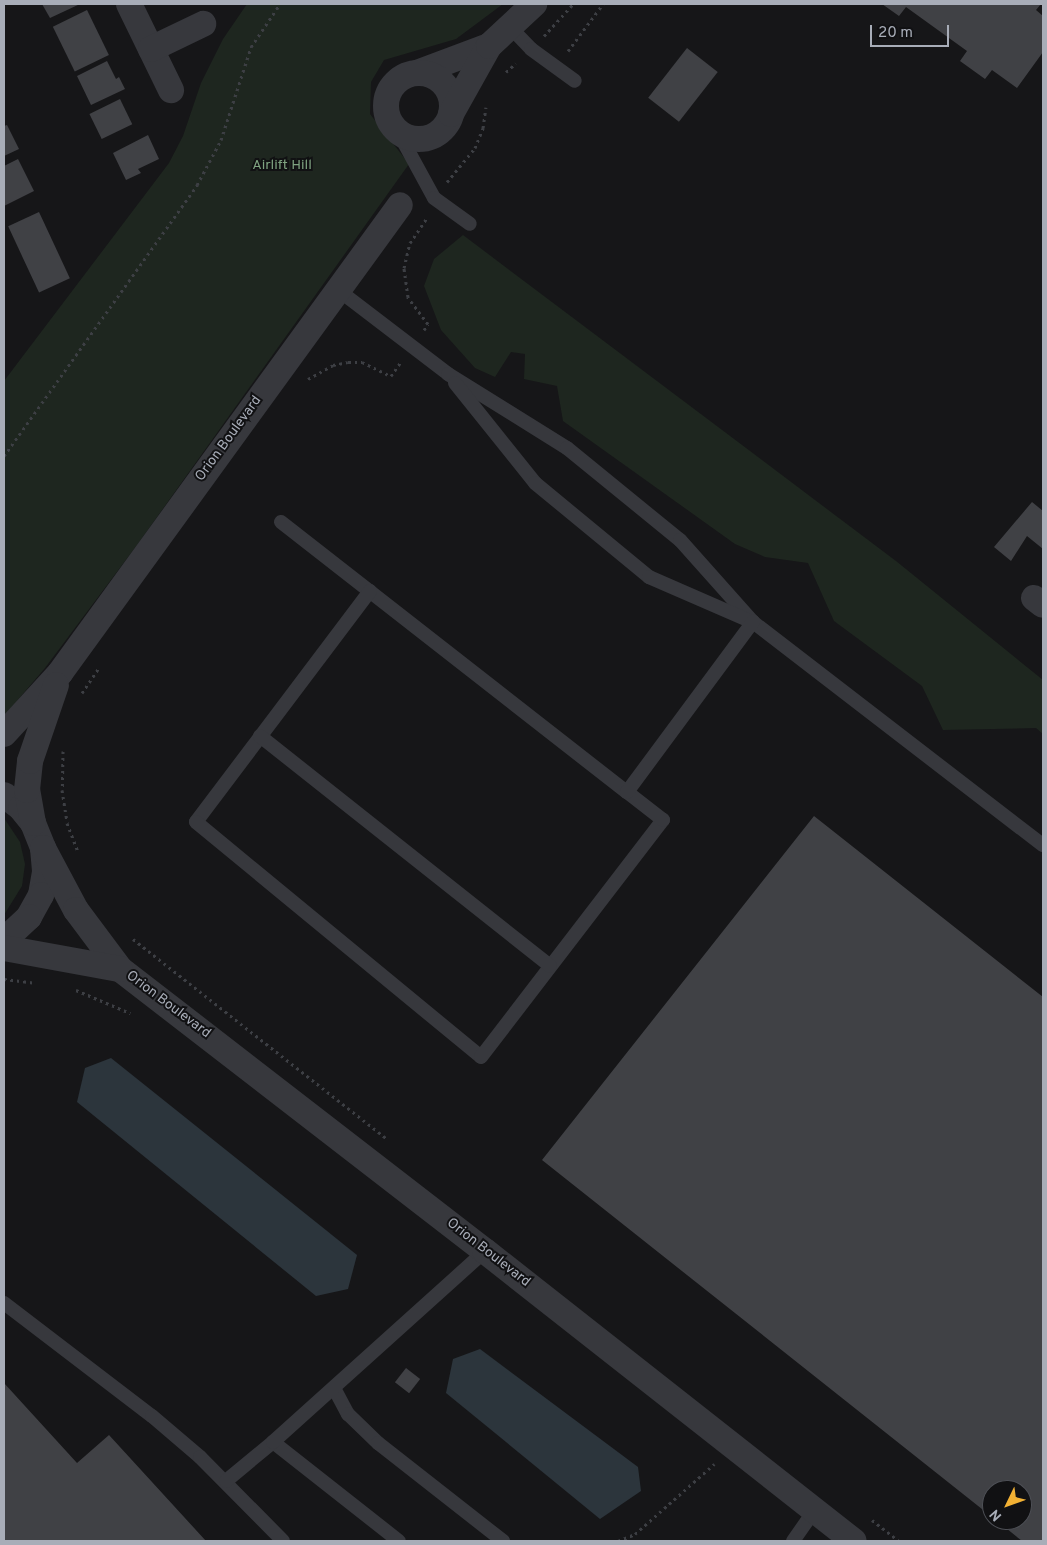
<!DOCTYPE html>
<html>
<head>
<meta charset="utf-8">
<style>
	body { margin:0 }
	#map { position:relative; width:1047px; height:1545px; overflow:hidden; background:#161618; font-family:Overpass,sans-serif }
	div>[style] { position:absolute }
	.green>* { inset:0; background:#1e261f }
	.water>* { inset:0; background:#2c353c }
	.building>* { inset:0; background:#404145; transform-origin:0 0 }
	.path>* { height:3px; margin-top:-1.5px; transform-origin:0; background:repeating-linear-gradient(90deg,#3d3f44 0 2.5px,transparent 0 6.5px) }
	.service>* { height:14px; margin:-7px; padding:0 7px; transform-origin:7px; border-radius:7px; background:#37383d }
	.minor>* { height:26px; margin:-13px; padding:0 13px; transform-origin:13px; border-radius:13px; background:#37383d }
	.minor>.ring { margin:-13px; padding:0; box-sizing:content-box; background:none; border:26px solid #37383d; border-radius:50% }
	span { translate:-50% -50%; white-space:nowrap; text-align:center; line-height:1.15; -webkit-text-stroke:4px #111113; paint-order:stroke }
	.park-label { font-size:14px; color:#7fa381 }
	.street-label { font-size:14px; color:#a8adb8 }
	.frame { position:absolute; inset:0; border:5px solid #a8adb8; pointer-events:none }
	.north { position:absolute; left:982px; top:1480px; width:50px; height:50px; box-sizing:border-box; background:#111113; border:1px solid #4d4f55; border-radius:50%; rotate:228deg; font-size:14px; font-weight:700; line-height:20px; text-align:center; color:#a8adb8 }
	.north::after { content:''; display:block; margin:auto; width:18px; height:22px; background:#f2b134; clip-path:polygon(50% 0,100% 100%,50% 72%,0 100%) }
	.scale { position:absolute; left:870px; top:25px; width:79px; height:22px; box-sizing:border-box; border:2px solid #a8adb8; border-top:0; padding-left:6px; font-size:15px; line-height:18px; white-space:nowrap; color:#a8adb8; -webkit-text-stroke:4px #111113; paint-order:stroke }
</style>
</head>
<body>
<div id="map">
	<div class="green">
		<div style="clip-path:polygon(247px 4px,503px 4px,456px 39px,384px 60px,371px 82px,370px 114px,409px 164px,137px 545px,45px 668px,4px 716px,4px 381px,169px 163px,183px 136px,201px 83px,223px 39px)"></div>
		<div style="clip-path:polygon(463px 235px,896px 561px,1043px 680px,1043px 734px,1036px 728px,943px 730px,922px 686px,834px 621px,808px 563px,765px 557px,735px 544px,563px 421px,557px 386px,524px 379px,525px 354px,511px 352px,495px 377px,475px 368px,441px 330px,424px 286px,434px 259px)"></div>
		<div style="clip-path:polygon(4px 818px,20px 842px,25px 864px,22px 886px,4px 915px)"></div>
	</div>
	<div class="water">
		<div style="clip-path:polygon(111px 1058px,357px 1255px,348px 1289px,316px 1296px,77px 1102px,85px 1068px)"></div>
		<div style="clip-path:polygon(480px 1349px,638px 1467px,641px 1491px,600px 1519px,446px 1393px,453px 1359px)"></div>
	</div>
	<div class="building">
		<div style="clip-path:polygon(42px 4px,80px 4px,50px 18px)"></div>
		<div style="clip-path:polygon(882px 4px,1041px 4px,1036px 10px,1043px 16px,1043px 52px,1017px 88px,992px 70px,985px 79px,960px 61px,967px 51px,906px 7px,899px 16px)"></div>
		<div style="left:87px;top:10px;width:50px;height:38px;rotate:64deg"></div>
		<div style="left:687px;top:48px;width:39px;height:63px;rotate:38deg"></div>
		<div style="clip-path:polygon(107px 61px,116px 79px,119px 77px,125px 89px,91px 105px,77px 76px)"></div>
		<div style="left:120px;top:99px;width:28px;height:34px;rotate:64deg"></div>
		<div style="clip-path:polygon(7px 125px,19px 149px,4px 156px,4px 126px)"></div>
		<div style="clip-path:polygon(148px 135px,159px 159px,138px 169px,141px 173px,126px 180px,113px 153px)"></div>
		<div style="clip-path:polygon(18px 159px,34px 191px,4px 206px,4px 166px)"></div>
		<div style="left:39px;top:212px;width:73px;height:34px;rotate:65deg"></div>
		<div style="clip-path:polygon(1032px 502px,1043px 511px,1043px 549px,1027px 536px,1011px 561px,994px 547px)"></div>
		<div style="clip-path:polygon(814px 816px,1043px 997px,1043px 1541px,1022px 1541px,996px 1520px,1022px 1520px,1022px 1490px,992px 1490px,992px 1517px,542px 1160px)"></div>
		<div style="left:406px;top:1368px;width:18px;height:18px;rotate:38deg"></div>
		<div style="clip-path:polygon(4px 1383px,77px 1463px,109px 1435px,206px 1541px,4px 1541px)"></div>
	</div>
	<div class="path">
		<div style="left:544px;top:36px;width:43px;rotate:-47.8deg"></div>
		<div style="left:568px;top:51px;width:59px;rotate:-53.3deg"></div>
		<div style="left:506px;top:72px;width:13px;rotate:-42deg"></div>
		<div style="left:447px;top:182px;width:44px;rotate:-50.5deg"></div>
		<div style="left:475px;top:148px;width:22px;rotate:-68deg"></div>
		<div style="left:483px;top:128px;width:21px;rotate:-82deg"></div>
		<div style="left:424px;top:330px;width:7px;rotate:-56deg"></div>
		<div style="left:428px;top:324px;width:34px;rotate:-127deg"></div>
		<div style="left:408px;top:297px;width:29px;rotate:-98deg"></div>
		<div style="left:404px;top:268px;width:26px;rotate:-77deg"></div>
		<div style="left:410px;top:243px;width:30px;rotate:-56deg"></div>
		<div style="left:308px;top:379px;width:29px;rotate:-29deg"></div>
		<div style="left:333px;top:365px;width:15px;rotate:-11deg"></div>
		<div style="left:348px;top:362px;width:14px"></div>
		<div style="left:362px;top:362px;width:32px;rotate:26deg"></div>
		<div style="left:391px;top:376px;width:16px;rotate:-55deg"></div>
		<div style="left:4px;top:456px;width:333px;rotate:-54.5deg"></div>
		<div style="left:197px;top:185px;width:51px;rotate:-61.9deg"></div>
		<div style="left:221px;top:140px;width:98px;rotate:-72.1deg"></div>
		<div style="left:251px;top:47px;width:52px;rotate:-56deg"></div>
		<div style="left:82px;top:693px;width:29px;rotate:-56deg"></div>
		<div style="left:63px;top:751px;width:39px;rotate:91deg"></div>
		<div style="left:62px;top:790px;width:33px;rotate:81deg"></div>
		<div style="left:67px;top:823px;width:31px;rotate:69deg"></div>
		<div style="left:133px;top:939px;width:322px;rotate:38.2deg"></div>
		<div style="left:4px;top:979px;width:31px;rotate:7deg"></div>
		<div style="left:76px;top:990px;width:59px;rotate:23.1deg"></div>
		<div style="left:872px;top:1520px;width:34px;rotate:38deg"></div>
		<div style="left:618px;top:1541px;width:18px;rotate:-22deg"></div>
		<div style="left:635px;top:1534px;width:106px;rotate:-41.5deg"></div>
	</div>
	<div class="service">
		<div style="left:510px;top:27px;width:30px;rotate:46deg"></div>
		<div style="left:531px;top:49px;width:54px;rotate:36deg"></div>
		<div style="left:397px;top:130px;width:77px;rotate:61.4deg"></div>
		<div style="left:434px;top:198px;width:44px;rotate:35.8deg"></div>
		<div style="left:337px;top:289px;width:140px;rotate:37.4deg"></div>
		<div style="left:448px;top:374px;width:140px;rotate:31.9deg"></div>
		<div style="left:567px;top:448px;width:146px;rotate:39.2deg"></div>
		<div style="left:680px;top:540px;width:110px;rotate:48.3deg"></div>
		<div style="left:753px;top:622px;width:366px;rotate:37.6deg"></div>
		<div style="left:455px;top:383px;width:128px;rotate:51.3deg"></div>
		<div style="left:535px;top:483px;width:148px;rotate:39.5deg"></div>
		<div style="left:649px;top:577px;width:108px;rotate:23.5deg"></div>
		<div style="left:281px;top:522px;width:439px;rotate:38deg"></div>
		<div style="left:370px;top:591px;width:289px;rotate:127deg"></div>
		<div style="left:196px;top:822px;width:369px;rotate:39.5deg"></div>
		<div style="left:481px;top:1057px;width:299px;rotate:-52.5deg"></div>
		<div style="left:663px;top:820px;width:46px;rotate:-142.1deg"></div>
		<div style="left:627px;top:792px;width:212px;rotate:-53.5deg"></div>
		<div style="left:260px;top:736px;width:370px;rotate:38.4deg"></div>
		<div style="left:4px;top:1303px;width:186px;rotate:37.4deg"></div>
		<div style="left:152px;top:1416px;width:63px;rotate:40.5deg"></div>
		<div style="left:200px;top:1457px;width:118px;rotate:45.3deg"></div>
		<div style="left:334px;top:1388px;width:30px;rotate:62deg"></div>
		<div style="left:348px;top:1414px;width:42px;rotate:44deg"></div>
		<div style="left:378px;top:1443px;width:159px;rotate:38.1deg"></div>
		<div style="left:273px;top:1442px;width:160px;rotate:38.2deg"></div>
		<div style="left:226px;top:1481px;width:61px;rotate:-39.7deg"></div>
		<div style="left:273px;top:1442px;width:285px;rotate:-42deg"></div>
		<div style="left:793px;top:1541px;width:38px;rotate:-55deg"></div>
	</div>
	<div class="minor">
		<div style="left:129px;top:4px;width:96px;rotate:64deg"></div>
		<div style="left:151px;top:49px;width:58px;rotate:-25.7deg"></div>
		<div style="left:417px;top:73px;width:77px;rotate:-20.6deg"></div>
		<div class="ring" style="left:386px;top:73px;width:40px;height:40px"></div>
		<div style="left:451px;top:114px;width:78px;rotate:-60.8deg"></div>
		<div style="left:489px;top:46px;width:62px;rotate:-43deg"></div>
		<div style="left:1034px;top:598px;width:11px;rotate:38deg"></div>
		<div style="left:4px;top:734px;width:83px;rotate:-47.4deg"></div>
		<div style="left:60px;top:673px;width:578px;rotate:-54deg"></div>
		<div style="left:4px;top:795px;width:21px;rotate:37deg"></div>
		<div style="left:21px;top:808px;width:19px;rotate:51deg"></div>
		<div style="left:33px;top:823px;width:27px;rotate:68deg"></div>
		<div style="left:43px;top:848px;width:24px;rotate:85deg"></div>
		<div style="left:45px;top:872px;width:23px;rotate:100deg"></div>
		<div style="left:41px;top:895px;width:25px;rotate:119deg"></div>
		<div style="left:29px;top:917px;width:34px;rotate:137deg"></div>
		<div style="left:33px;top:823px;width:34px;rotate:-100deg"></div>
		<div style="left:27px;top:790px;width:29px;rotate:-84deg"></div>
		<div style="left:30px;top:761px;width:80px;rotate:-71.1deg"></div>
		<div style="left:43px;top:848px;width:70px;rotate:62deg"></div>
		<div style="left:76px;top:910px;width:74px;rotate:53.3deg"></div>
		<div style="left:120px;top:969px;width:461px;rotate:37.7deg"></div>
		<div style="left:485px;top:1251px;width:469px;rotate:38.2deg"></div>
		<div style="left:4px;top:948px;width:118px;rotate:10.3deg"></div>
	</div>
	<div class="park-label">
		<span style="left:282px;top:166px">Airlift Hill</span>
	</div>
	<div class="street-label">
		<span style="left:229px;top:439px;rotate:-54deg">Orion Boulevard</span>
		<span style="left:168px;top:1005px;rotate:37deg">Orion Boulevard</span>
		<span style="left:488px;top:1253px;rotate:38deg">Orion Boulevard</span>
	</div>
	<div class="frame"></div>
	<div class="north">N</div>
	<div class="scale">20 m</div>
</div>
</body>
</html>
